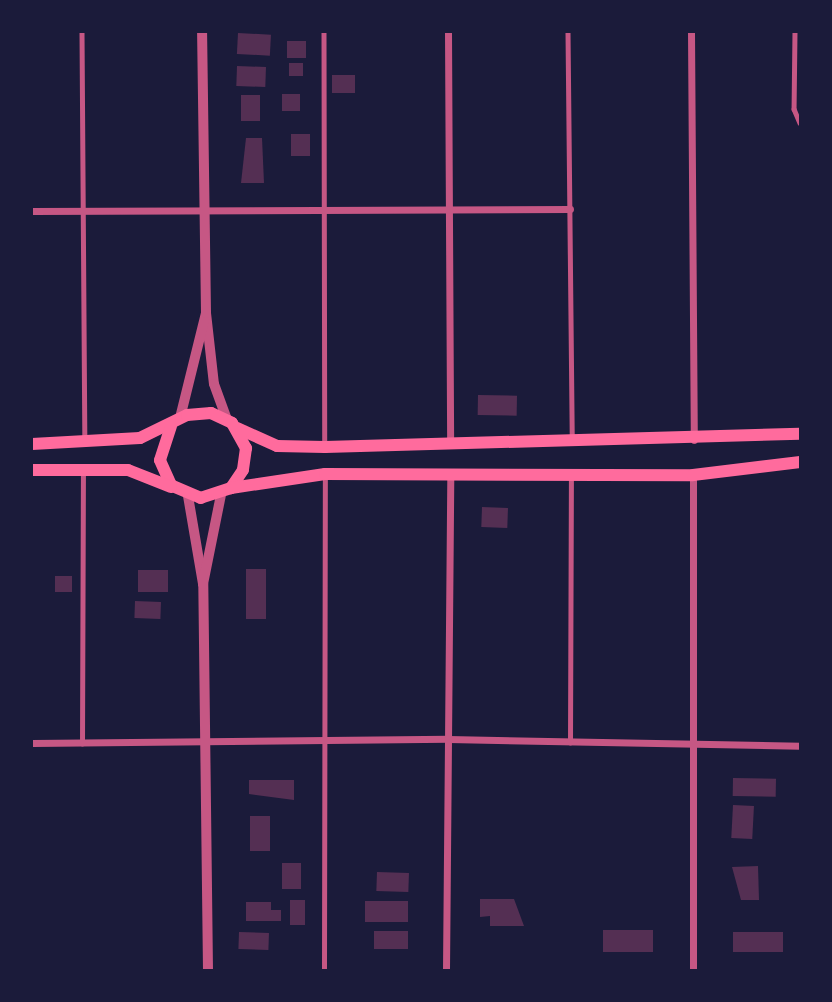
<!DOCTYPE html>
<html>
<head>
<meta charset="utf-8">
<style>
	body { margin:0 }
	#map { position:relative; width:832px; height:1002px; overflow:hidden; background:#1b1b3a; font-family:"Asap Condensed",sans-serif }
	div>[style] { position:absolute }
	.building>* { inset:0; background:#542f53; transform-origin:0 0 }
	.service>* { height:4.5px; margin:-2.25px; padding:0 2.25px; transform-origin:2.25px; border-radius:2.25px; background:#c65784 }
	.minor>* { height:7px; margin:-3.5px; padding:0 3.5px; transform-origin:3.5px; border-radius:3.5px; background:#c65784 }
	.tertiary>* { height:10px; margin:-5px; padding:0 5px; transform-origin:5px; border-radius:5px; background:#c65784 }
	.secondary>* { height:12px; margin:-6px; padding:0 6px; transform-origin:6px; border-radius:6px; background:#ff6b9d }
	span { translate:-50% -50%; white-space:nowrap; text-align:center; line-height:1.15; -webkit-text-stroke:6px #1b1b3a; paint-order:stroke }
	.frame { position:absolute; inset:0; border:33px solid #1b1b3a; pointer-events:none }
</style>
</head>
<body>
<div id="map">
	<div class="building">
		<div style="left:238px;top:33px;width:33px;height:21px;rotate:3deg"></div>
		<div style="left:287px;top:41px;width:19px;height:17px"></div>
		<div style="left:289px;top:63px;width:14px;height:13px"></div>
		<div style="left:237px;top:66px;width:29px;height:20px;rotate:2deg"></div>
		<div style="left:332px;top:75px;width:23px;height:18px"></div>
		<div style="left:282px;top:94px;width:18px;height:17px"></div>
		<div style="left:241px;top:95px;width:19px;height:26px"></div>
		<div style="left:291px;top:134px;width:19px;height:22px"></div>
		<div style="clip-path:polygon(246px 138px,262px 138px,264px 183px,241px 183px)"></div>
		<div style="left:478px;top:395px;width:39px;height:20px;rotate:1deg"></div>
		<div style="left:482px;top:507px;width:26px;height:20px;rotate:2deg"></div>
		<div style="left:246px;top:569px;width:20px;height:50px"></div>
		<div style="left:168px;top:570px;width:22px;height:30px;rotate:90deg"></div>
		<div style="left:72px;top:576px;width:16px;height:17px;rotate:90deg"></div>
		<div style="left:135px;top:601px;width:26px;height:17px;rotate:2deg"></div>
		<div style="left:733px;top:778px;width:43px;height:18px;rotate:1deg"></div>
		<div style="clip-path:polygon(249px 780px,294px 780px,294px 800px,249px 794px)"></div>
		<div style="left:733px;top:805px;width:21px;height:33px;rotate:3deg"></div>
		<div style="left:250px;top:816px;width:20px;height:35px"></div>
		<div style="left:282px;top:863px;width:19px;height:26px"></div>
		<div style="clip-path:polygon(758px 866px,759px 900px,741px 900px,732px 867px)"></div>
		<div style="left:377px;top:872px;width:32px;height:19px;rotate:2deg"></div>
		<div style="clip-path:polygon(480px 899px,514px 899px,524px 926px,490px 926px,490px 916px,480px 917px)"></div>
		<div style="left:290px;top:900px;width:15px;height:25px"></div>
		<div style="left:365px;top:901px;width:43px;height:21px"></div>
		<div style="clip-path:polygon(246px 902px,271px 902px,271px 910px,281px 910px,281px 921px,246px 921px)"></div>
		<div style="left:653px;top:930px;width:22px;height:50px;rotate:90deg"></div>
		<div style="left:408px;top:931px;width:18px;height:34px;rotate:90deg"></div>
		<div style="left:239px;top:932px;width:30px;height:17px;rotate:2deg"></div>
		<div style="left:733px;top:932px;width:50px;height:20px"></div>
	</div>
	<div class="service">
		<div style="left:82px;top:32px;width:408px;rotate:89.6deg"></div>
		<div style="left:324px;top:32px;width:414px;rotate:89.9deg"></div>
		<div style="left:568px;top:32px;width:408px;rotate:89.4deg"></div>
		<div style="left:795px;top:32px;width:77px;rotate:90.7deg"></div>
		<div style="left:794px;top:109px;width:15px;rotate:67deg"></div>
		<div style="left:570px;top:743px;width:268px;rotate:-89.8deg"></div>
		<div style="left:82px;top:744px;width:271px;rotate:-89.8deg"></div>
		<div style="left:324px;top:970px;width:496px;rotate:-89.9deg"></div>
	</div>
	<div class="minor">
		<div style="left:448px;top:32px;width:412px;rotate:89.7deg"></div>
		<div style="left:691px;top:32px;width:408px;rotate:89.6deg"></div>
		<div style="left:32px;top:211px;width:538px;rotate:-0.21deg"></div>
		<div style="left:32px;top:743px;width:416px;rotate:-0.6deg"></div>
		<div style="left:448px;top:739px;width:352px;rotate:1.1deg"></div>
		<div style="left:446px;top:970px;width:496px;rotate:-89.5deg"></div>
		<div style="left:693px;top:970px;width:495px;rotate:-90deg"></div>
	</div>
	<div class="tertiary">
		<div style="left:206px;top:313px;width:71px;rotate:83.6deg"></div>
		<div style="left:214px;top:384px;width:37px;rotate:70deg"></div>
		<div style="left:180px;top:418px;width:108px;rotate:-76.1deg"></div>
		<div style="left:206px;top:313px;width:281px;rotate:-90.8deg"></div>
		<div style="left:188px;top:496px;width:89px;rotate:80.3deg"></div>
		<div style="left:208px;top:970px;width:386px;rotate:-90.7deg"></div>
		<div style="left:203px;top:584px;width:91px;rotate:-78.6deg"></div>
	</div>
	<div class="secondary">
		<div style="left:237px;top:428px;width:44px;rotate:24.2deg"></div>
		<div style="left:277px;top:446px;width:48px;rotate:1.2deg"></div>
		<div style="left:325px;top:447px;width:475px;rotate:-1.6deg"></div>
		<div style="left:32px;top:444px;width:108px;rotate:-3.2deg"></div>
		<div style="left:140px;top:438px;width:52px;rotate:-26.1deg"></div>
		<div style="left:187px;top:415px;width:24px;rotate:-5deg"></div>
		<div style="left:211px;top:413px;width:23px;rotate:25deg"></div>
		<div style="left:232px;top:423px;width:29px;rotate:61deg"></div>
		<div style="left:246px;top:448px;width:22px;rotate:98deg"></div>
		<div style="left:243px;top:470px;width:22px;rotate:124deg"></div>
		<div style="left:231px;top:488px;width:32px;rotate:162deg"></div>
		<div style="left:201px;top:498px;width:33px;rotate:-157deg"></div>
		<div style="left:171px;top:485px;width:27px;rotate:-114deg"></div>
		<div style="left:160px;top:460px;width:36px;rotate:-72deg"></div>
		<div style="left:32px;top:470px;width:96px"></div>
		<div style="left:128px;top:470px;width:46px;rotate:21.6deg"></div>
		<div style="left:231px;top:488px;width:95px;rotate:-8.5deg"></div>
		<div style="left:325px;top:474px;width:368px;rotate:0.2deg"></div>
		<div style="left:693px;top:475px;width:108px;rotate:-6.9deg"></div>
	</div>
	<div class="frame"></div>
</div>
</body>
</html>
